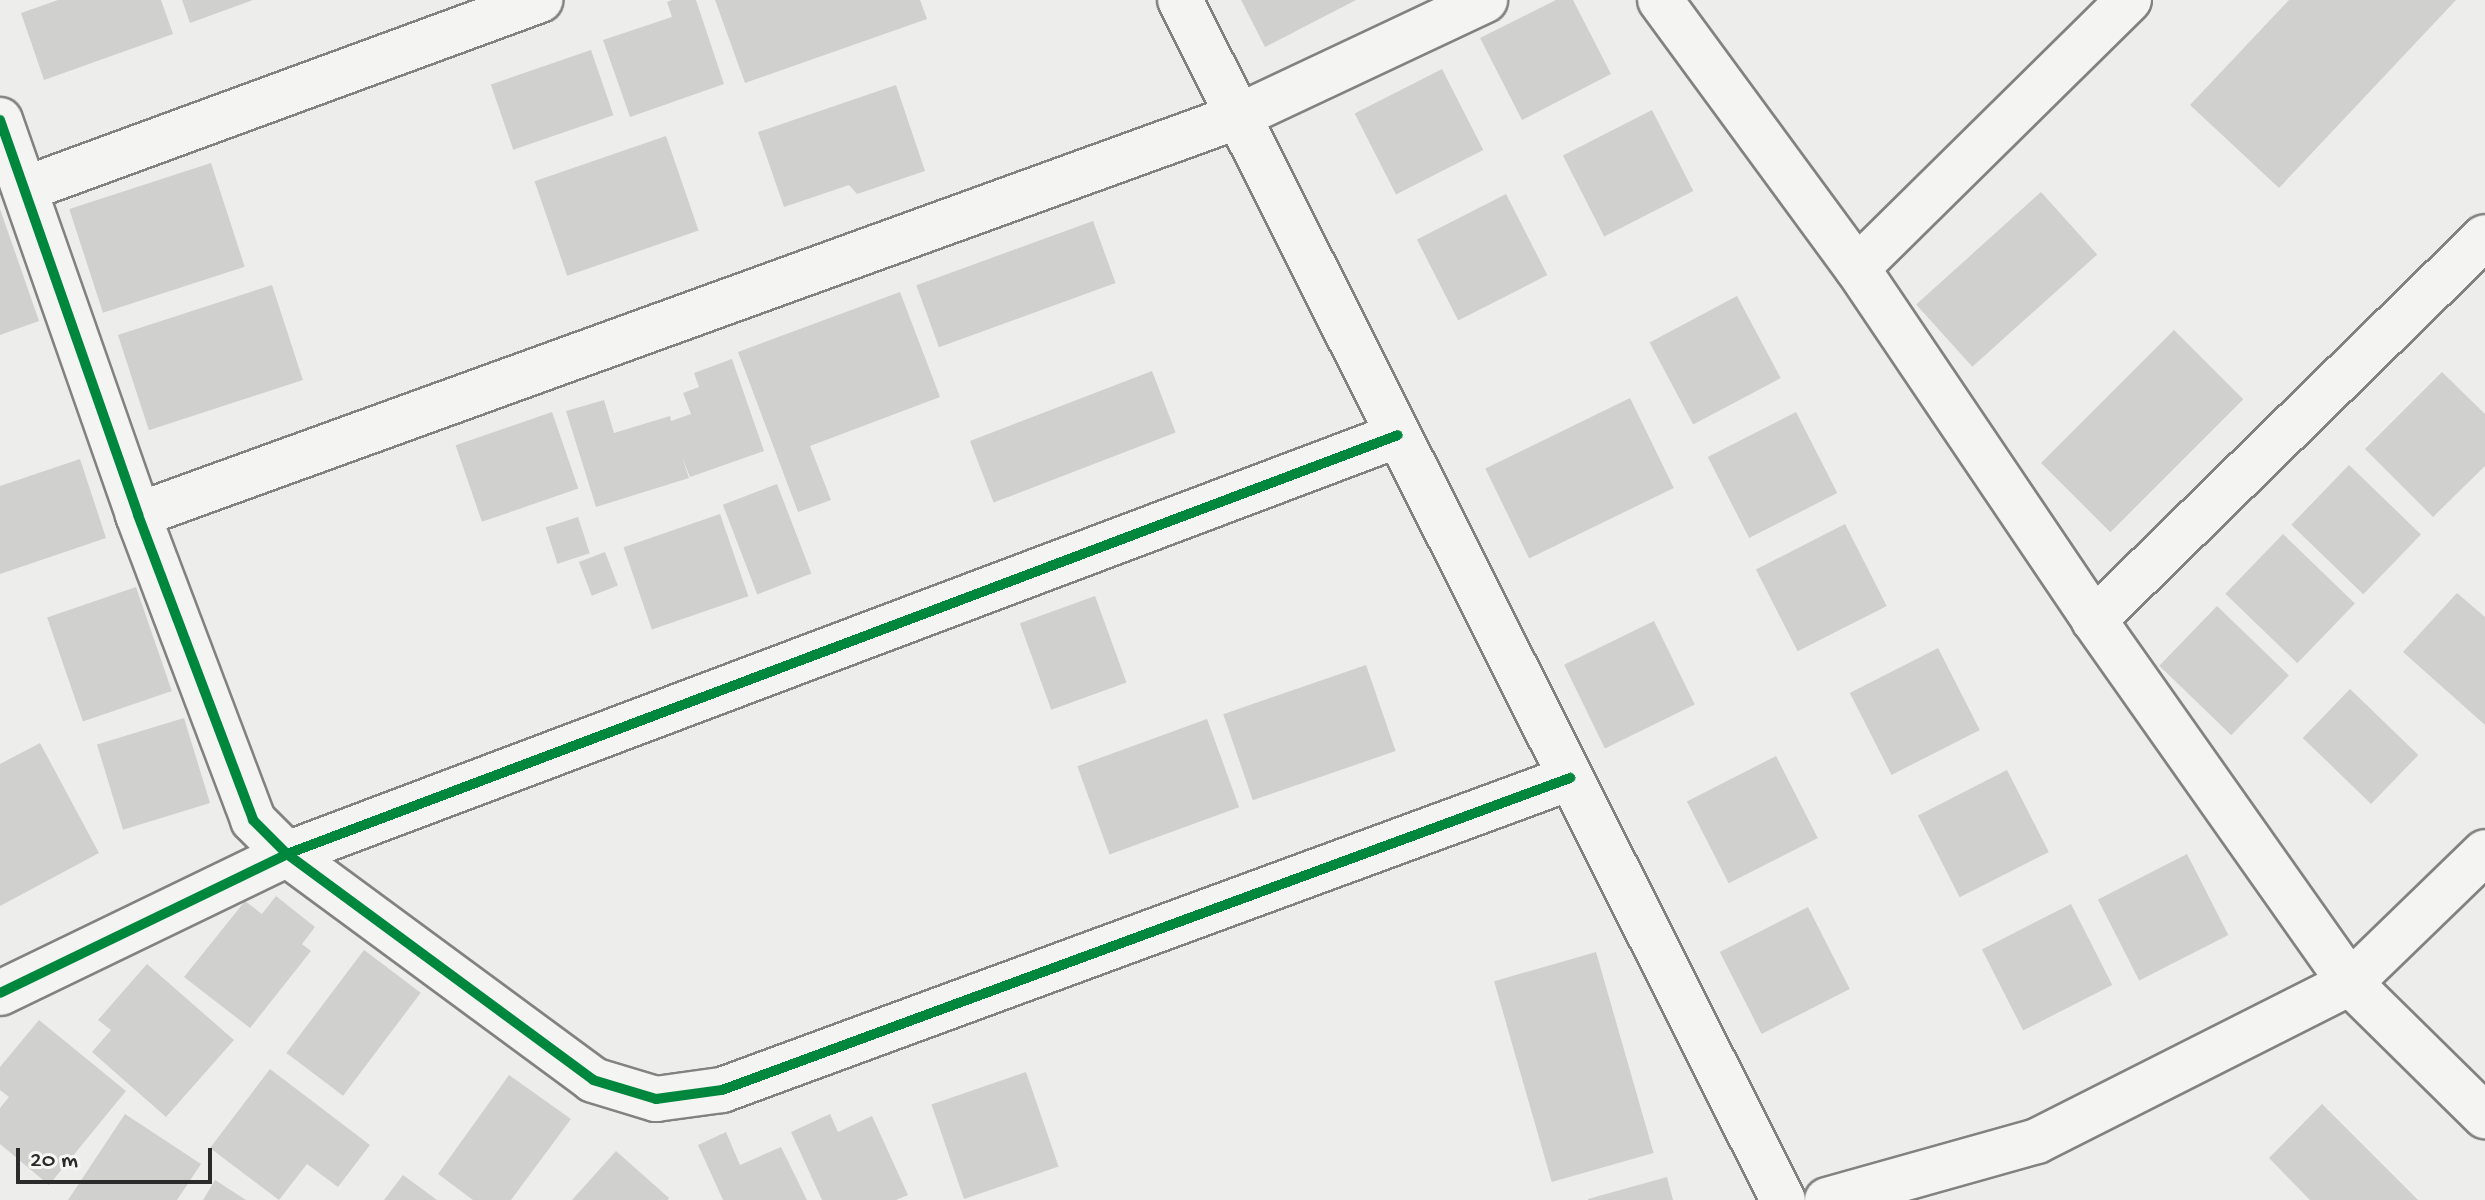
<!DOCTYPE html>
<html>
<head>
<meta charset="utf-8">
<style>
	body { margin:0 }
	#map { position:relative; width:2485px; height:1200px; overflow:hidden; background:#ededeb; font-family:"Gochi Hand",sans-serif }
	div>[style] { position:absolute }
	.building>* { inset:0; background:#d0d0cf; transform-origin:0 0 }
	.roads { filter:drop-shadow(2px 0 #828281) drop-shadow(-2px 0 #828281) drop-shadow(0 2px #828281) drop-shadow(0 -2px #828281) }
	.minor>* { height:44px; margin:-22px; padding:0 22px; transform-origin:22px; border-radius:22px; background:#f4f4f2 }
	.tertiary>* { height:44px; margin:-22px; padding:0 22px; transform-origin:22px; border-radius:22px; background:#f4f4f2 }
	.cycleway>* { height:10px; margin:-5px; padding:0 5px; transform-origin:5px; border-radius:5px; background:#00873e }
	span { translate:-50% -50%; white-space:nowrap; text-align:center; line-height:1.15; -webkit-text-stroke:8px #f6f6f2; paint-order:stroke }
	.scale { position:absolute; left:16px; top:1148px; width:196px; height:36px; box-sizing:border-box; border:4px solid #2b2b2b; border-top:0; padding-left:10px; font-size:24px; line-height:28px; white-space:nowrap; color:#2b2b2b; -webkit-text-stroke:6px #f6f6f2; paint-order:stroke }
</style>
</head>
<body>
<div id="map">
	<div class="building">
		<div style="clip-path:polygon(58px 0,161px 0,173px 34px,44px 80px,21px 13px)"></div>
		<div style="clip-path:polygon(182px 0,253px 0,190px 23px)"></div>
		<div style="clip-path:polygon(672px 0,696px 0,724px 84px,630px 117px,603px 40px,672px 17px,667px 2px)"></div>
		<div style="clip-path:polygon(715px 0,920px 0,927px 19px,745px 83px)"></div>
		<div style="clip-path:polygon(1241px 0,1356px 0,1265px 47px)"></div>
		<div style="clip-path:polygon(1556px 0,1573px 0,1611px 74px,1522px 120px,1480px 38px)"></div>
		<div style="clip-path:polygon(2289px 0,2456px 0,2279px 188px,2190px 105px)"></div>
		<div style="left:591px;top:50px;width:69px;height:106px;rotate:71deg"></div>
		<div style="left:1442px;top:69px;width:91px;height:98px;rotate:63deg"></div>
		<div style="clip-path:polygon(896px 85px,925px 171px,857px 194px,849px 185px,784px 207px,758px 132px)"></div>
		<div style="left:1652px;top:110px;width:91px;height:100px;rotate:63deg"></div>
		<div style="left:666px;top:136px;width:100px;height:139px;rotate:71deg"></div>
		<div style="left:211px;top:163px;width:109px;height:149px;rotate:72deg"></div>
		<div style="left:2041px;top:192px;width:84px;height:168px;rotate:48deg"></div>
		<div style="left:1506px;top:194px;width:91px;height:100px;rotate:63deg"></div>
		<div style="clip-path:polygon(0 209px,39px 321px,0 335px)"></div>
		<div style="left:1093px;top:221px;width:66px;height:188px;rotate:70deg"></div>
		<div style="left:272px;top:285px;width:100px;height:162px;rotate:72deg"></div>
		<div style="clip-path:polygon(900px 292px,940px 397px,810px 446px,831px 500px,798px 512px,738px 352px)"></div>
		<div style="left:1737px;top:296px;width:93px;height:99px;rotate:62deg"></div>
		<div style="left:2174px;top:330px;width:98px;height:188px;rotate:45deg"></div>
		<div style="clip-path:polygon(732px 359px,764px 451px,690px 477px,682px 457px,689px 478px,596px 507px,566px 411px,604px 400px,614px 433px,670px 416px,671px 421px,691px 414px,683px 393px,699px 387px,694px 373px)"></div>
		<div style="left:1152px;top:371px;width:66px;height:195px;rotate:69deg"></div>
		<div style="clip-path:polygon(2442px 372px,2485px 414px,2485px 466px,2433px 517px,2365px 449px)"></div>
		<div style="left:1630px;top:398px;width:100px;height:161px;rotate:64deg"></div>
		<div style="left:552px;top:412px;width:81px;height:102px;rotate:71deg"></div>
		<div style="left:1796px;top:412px;width:91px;height:99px;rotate:63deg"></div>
		<div style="clip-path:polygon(80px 459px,106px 538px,0 574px,0 486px)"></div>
		<div style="left:2349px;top:465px;width:100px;height:83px;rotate:44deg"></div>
		<div style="left:777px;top:484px;width:96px;height:58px;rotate:69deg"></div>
		<div style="left:720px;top:514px;width:87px;height:102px;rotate:71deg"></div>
		<div style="left:578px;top:517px;width:38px;height:34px;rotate:72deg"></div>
		<div style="left:1845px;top:524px;width:92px;height:100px;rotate:63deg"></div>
		<div style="left:2283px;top:534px;width:100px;height:83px;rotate:44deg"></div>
		<div style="left:605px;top:552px;width:36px;height:28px;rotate:69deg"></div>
		<div style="left:136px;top:587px;width:110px;height:94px;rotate:71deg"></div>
		<div style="clip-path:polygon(2457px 593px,2485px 617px,2485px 725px,2403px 652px)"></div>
		<div style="left:1095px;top:596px;width:92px;height:80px;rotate:70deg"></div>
		<div style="left:2217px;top:606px;width:100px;height:83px;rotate:44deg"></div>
		<div style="left:1654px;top:621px;width:93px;height:100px;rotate:64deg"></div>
		<div style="left:1938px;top:648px;width:92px;height:99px;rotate:63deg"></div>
		<div style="left:1366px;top:665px;width:91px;height:151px;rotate:71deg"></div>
		<div style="left:2350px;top:689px;width:95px;height:68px;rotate:44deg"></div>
		<div style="left:184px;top:718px;width:89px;height:91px;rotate:73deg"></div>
		<div style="left:1207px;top:719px;width:94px;height:138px;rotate:70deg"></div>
		<div style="clip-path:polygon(40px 743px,99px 853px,0 906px,0 764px)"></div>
		<div style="left:1776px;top:756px;width:92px;height:100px;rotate:63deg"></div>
		<div style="left:2007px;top:770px;width:92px;height:100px;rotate:63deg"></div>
		<div style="left:2187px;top:854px;width:91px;height:100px;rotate:63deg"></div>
		<div style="clip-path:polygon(276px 896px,315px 927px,302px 944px,311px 951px,250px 1028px,184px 977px,245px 901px,262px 914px)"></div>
		<div style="left:2071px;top:904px;width:91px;height:100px;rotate:63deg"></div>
		<div style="left:1808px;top:907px;width:92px;height:99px;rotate:63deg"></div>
		<div style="left:364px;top:950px;width:71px;height:129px;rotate:37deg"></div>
		<div style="left:1596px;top:952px;width:209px;height:106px;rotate:74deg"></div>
		<div style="clip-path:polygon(147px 964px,234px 1040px,166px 1117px,92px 1052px,111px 1030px,98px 1020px)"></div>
		<div style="clip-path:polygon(39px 1020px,126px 1091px,49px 1185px,0 1144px,0 1108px,9px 1097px,0 1090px,0 1067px)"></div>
		<div style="clip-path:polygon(270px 1069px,370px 1145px,338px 1187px,307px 1164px,279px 1200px,210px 1148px)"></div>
		<div style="left:1026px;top:1072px;width:100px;height:100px;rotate:71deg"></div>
		<div style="clip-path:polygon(509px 1075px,571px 1119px,511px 1200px,473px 1200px,438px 1174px)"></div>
		<div style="clip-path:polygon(2322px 1104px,2418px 1200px,2310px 1200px,2269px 1158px)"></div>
		<div style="clip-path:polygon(125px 1114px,201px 1164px,177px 1200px,68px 1200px)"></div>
		<div style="clip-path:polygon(830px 1114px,838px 1132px,872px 1116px,908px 1195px,896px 1200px,822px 1200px,791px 1132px)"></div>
		<div style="clip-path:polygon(726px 1132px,740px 1165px,781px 1147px,807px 1200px,723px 1200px,698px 1145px)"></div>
		<div style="clip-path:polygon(616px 1151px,669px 1198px,668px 1200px,572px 1200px)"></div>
		<div style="clip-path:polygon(403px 1175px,437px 1200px,384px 1200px)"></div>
		<div style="clip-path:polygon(1667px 1177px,1673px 1200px,1588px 1200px,1588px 1199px)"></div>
		<div style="clip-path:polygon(215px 1180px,246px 1200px,203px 1200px)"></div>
	</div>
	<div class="roads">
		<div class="minor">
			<div style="left:1180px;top:0;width:1343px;rotate:63.32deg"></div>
			<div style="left:1660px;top:0;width:333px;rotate:53.7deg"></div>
			<div style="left:1857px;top:268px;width:424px;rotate:56deg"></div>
			<div style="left:2094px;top:620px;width:444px;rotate:54.8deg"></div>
			<div style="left:2350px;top:983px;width:190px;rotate:44.6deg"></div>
			<div style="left:0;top:120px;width:418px;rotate:70.7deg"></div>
			<div style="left:138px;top:515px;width:326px;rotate:69.3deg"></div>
			<div style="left:253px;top:820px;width:48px;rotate:45deg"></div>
			<div style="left:287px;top:854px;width:380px;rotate:36.4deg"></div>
			<div style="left:593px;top:1080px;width:66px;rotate:16.8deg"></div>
			<div style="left:656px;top:1099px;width:67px;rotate:-7.8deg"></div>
			<div style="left:722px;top:1090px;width:904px;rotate:-20.2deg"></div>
			<div style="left:25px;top:189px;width:549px;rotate:-20.15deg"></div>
			<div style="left:1857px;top:268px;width:382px;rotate:-44.6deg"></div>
			<div style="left:138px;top:515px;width:1171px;rotate:-19.92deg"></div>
			<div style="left:1239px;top:116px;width:272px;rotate:-25.2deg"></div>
			<div style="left:2094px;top:620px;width:547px;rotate:-44.41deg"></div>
			<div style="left:0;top:993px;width:319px;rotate:-25.8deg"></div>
			<div style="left:287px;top:854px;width:1187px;rotate:-20.66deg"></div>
		</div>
		<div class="tertiary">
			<div style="left:1827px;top:1200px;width:218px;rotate:-15.7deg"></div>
			<div style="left:2037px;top:1141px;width:351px;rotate:-26.8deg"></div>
			<div style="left:2350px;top:983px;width:188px;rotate:-44.1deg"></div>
		</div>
	</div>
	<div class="cycleway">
		<div style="left:0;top:120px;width:418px;rotate:70.7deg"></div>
		<div style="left:138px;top:515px;width:326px;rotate:69.3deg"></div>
		<div style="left:253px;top:820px;width:48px;rotate:45deg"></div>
		<div style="left:287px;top:854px;width:380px;rotate:36.4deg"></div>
		<div style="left:593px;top:1080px;width:66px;rotate:16.8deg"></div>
		<div style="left:656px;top:1099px;width:67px;rotate:-7.8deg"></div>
		<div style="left:722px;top:1090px;width:904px;rotate:-20.2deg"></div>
		<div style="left:0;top:993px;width:319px;rotate:-25.8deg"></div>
		<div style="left:287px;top:854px;width:1187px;rotate:-20.66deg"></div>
	</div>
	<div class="scale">20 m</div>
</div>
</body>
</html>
